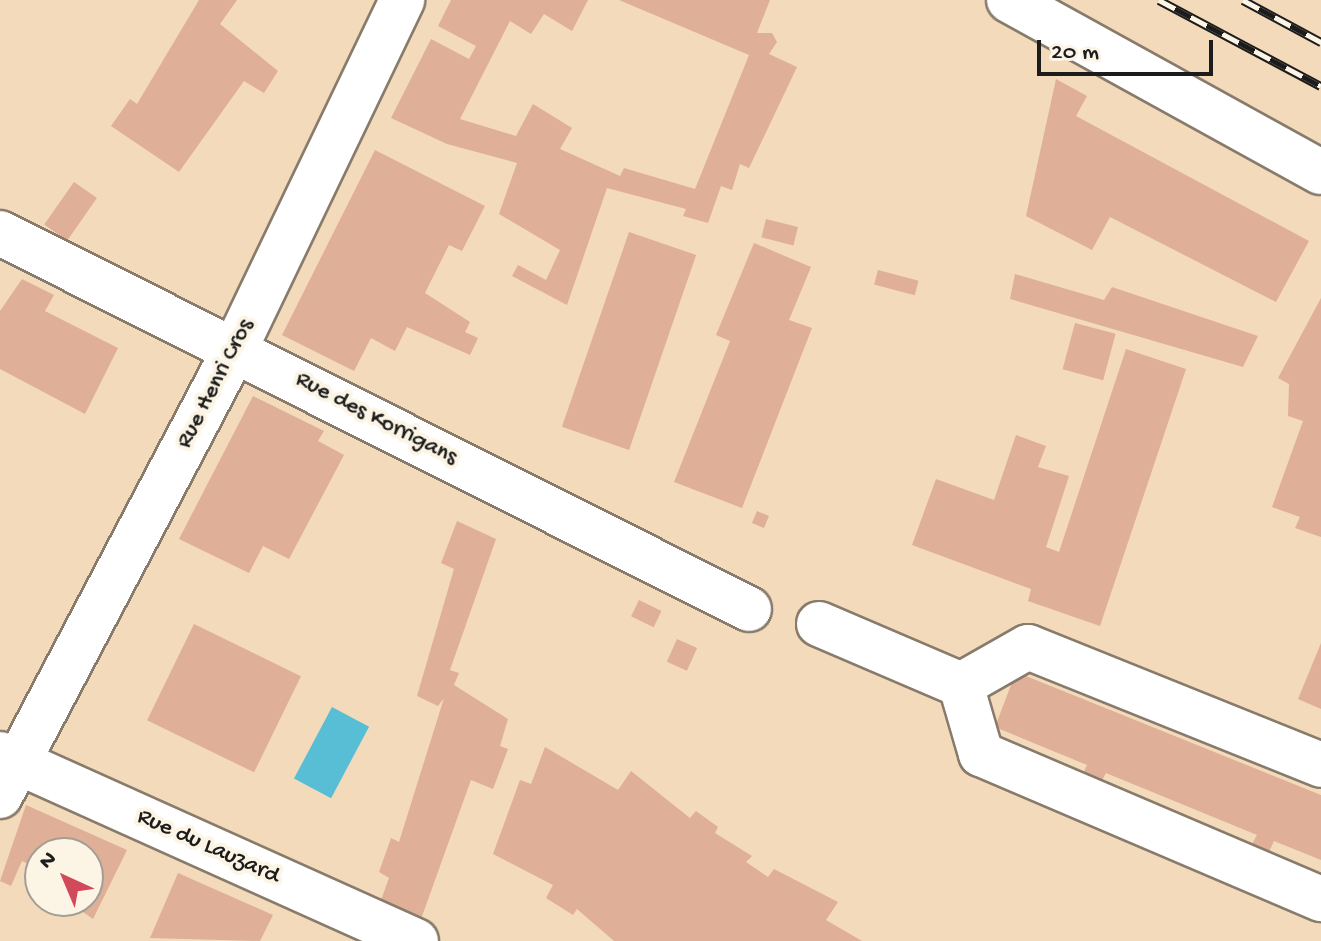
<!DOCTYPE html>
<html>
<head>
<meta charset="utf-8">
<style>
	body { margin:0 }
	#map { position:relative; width:1321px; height:941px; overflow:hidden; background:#f3daba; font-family:"Gochi Hand",sans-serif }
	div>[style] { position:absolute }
	.water>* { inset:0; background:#57bed5; transform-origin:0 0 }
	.building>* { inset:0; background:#dfaf97; transform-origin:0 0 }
	.roads { filter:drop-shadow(2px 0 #887b6b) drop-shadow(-2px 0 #887b6b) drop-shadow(0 2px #887b6b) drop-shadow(0 -2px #887b6b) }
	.minor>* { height:44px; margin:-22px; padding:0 22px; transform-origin:22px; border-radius:22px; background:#fff }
	.rail>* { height:9px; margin-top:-4.5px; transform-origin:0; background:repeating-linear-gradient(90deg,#fcf5e5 0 18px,#1c1c1c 0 36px); box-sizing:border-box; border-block:2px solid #1c1c1c }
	span { translate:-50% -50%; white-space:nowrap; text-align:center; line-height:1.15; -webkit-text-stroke:8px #fcf5e5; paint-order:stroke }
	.street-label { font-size:24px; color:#1c1c1c }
	.north { position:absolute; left:24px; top:837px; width:80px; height:80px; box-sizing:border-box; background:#fcf5e5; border:2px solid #a29e95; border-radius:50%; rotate:316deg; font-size:22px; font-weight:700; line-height:32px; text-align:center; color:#1c1c1c }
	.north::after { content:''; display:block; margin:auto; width:28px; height:36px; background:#d1495b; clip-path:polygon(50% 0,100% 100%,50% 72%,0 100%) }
	.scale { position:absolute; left:1037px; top:40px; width:176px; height:36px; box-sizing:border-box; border:4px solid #1c1c1c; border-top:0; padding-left:10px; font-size:24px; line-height:28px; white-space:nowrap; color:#1c1c1c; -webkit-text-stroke:6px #fcf5e5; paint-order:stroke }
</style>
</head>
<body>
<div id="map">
	<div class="water">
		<div style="left:332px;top:707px;width:42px;height:81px;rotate:28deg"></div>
	</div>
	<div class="building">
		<div style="clip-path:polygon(199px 0,237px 0,220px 24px,278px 71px,264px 93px,244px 81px,179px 172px,111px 126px,130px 99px,137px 104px)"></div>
		<div style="clip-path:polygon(451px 0,588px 0,572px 31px,544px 14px,531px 34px,510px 21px,460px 119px,516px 136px,533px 104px,572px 128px,560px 149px,620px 176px,624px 168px,695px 189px,749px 55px,619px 0,770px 0,757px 33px,772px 33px,777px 42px,769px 54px,797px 67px,749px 168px,740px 164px,732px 190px,721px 186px,708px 223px,683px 216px,686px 209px,607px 188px,567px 305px,512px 276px,518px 265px,546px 280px,560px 250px,499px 214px,517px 163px,447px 144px,391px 118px,431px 39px,469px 59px,476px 46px,438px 26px)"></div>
		<div style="clip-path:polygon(1056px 79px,1087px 96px,1076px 116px,1309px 241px,1276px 302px,1110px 217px,1092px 250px,1026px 216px)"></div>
		<div style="clip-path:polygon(375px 150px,485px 206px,462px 251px,449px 245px,425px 293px,470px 322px,465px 332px,478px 338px,470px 355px,407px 327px,395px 351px,371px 338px,354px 371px,282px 335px)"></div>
		<div style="left:74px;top:182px;width:28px;height:52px;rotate:35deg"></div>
		<div style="left:766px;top:219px;width:33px;height:19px;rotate:14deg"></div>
		<div style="left:629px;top:232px;width:71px;height:206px;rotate:19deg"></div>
		<div style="clip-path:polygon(754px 243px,811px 267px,789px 320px,812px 328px,742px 508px,674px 482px,730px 341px,716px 335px)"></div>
		<div style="left:878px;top:270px;width:42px;height:15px;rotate:15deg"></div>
		<div style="clip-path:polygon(1015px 274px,1104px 300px,1112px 287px,1258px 336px,1243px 367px,1010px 299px)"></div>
		<div style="clip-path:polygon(22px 279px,54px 295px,45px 311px,118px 348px,85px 414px,0 369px,0 311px)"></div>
		<div style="clip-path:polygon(1321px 298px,1321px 537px,1295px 528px,1300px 517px,1272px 507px,1303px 421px,1288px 416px,1289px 384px,1278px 378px)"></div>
		<div style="left:1075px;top:323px;width:42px;height:48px;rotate:15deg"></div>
		<div style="clip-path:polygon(1126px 349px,1186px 369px,1100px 626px,1028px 601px,1031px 589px,912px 545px,936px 479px,994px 500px,1016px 435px,1046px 446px,1038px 467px,1069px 476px,1046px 547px,1059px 552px)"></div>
		<div style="clip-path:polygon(253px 396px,324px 431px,318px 441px,344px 455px,289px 559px,263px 546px,249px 573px,179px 539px)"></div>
		<div style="left:757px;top:511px;width:13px;height:13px;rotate:23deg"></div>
		<div style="clip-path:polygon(457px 521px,496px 539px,450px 670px,459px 673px,454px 685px,508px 719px,500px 746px,508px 749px,493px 789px,471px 780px,421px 919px,381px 900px,389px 878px,379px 872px,391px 838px,399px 842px,444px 698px,438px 706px,417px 696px,454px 569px,441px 563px)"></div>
		<div style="left:639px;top:600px;width:25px;height:18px;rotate:26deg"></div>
		<div style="left:194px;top:624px;width:119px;height:107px;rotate:26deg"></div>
		<div style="left:677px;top:639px;width:22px;height:25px;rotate:24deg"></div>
		<div style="clip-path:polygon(1321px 643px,1321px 709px,1298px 699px)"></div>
		<div style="clip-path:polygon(1016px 672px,1321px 795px,1321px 860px,1274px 841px,1269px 852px,1252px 844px,1257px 835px,1106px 773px,1100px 784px,1082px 776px,1087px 765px,995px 727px)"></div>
		<div style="clip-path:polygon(545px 747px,618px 790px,631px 771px,690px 818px,696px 811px,718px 827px,715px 833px,752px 856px,746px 862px,768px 877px,774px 869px,838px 902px,826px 920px,862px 941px,614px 941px,577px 909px,573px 915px,546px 898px,553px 885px,493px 854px,520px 780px,531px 784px)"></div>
		<div style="clip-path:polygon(26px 805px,127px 850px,93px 919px,67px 901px,88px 901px,88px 853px,40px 853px,40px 888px,30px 883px,37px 868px,22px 861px,11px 886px,0 881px)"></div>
		<div style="clip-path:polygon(178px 873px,273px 915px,260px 941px,150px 938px)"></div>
	</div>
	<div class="roads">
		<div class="minor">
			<div style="left:1009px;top:0;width:356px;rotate:28.9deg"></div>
			<div style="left:0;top:233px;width:838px;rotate:26.66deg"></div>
			<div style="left:819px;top:624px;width:155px;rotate:23.2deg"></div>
			<div style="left:961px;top:685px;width:77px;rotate:-29.6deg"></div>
			<div style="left:1028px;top:647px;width:316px;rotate:21.9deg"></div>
			<div style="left:961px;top:685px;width:72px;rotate:73.8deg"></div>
			<div style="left:981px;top:754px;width:370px;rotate:23.1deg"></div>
			<div style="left:0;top:754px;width:456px;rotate:24.2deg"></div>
			<div style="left:0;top:796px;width:507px;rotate:-62.27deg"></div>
			<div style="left:236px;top:347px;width:385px;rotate:-64.4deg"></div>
		</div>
	</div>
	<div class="rail">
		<div style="left:1159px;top:0;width:183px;rotate:28deg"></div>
		<div style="left:1243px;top:0;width:89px;rotate:28.3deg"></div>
	</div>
	<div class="street-label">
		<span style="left:216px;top:384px;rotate:-63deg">Rue Henri Cros</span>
		<span style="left:376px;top:419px;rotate:27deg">Rue des Korrigans</span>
		<span style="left:208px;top:847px;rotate:24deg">Rue du Lauzard</span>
	</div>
	<div class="north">N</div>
	<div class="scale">20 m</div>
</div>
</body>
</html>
